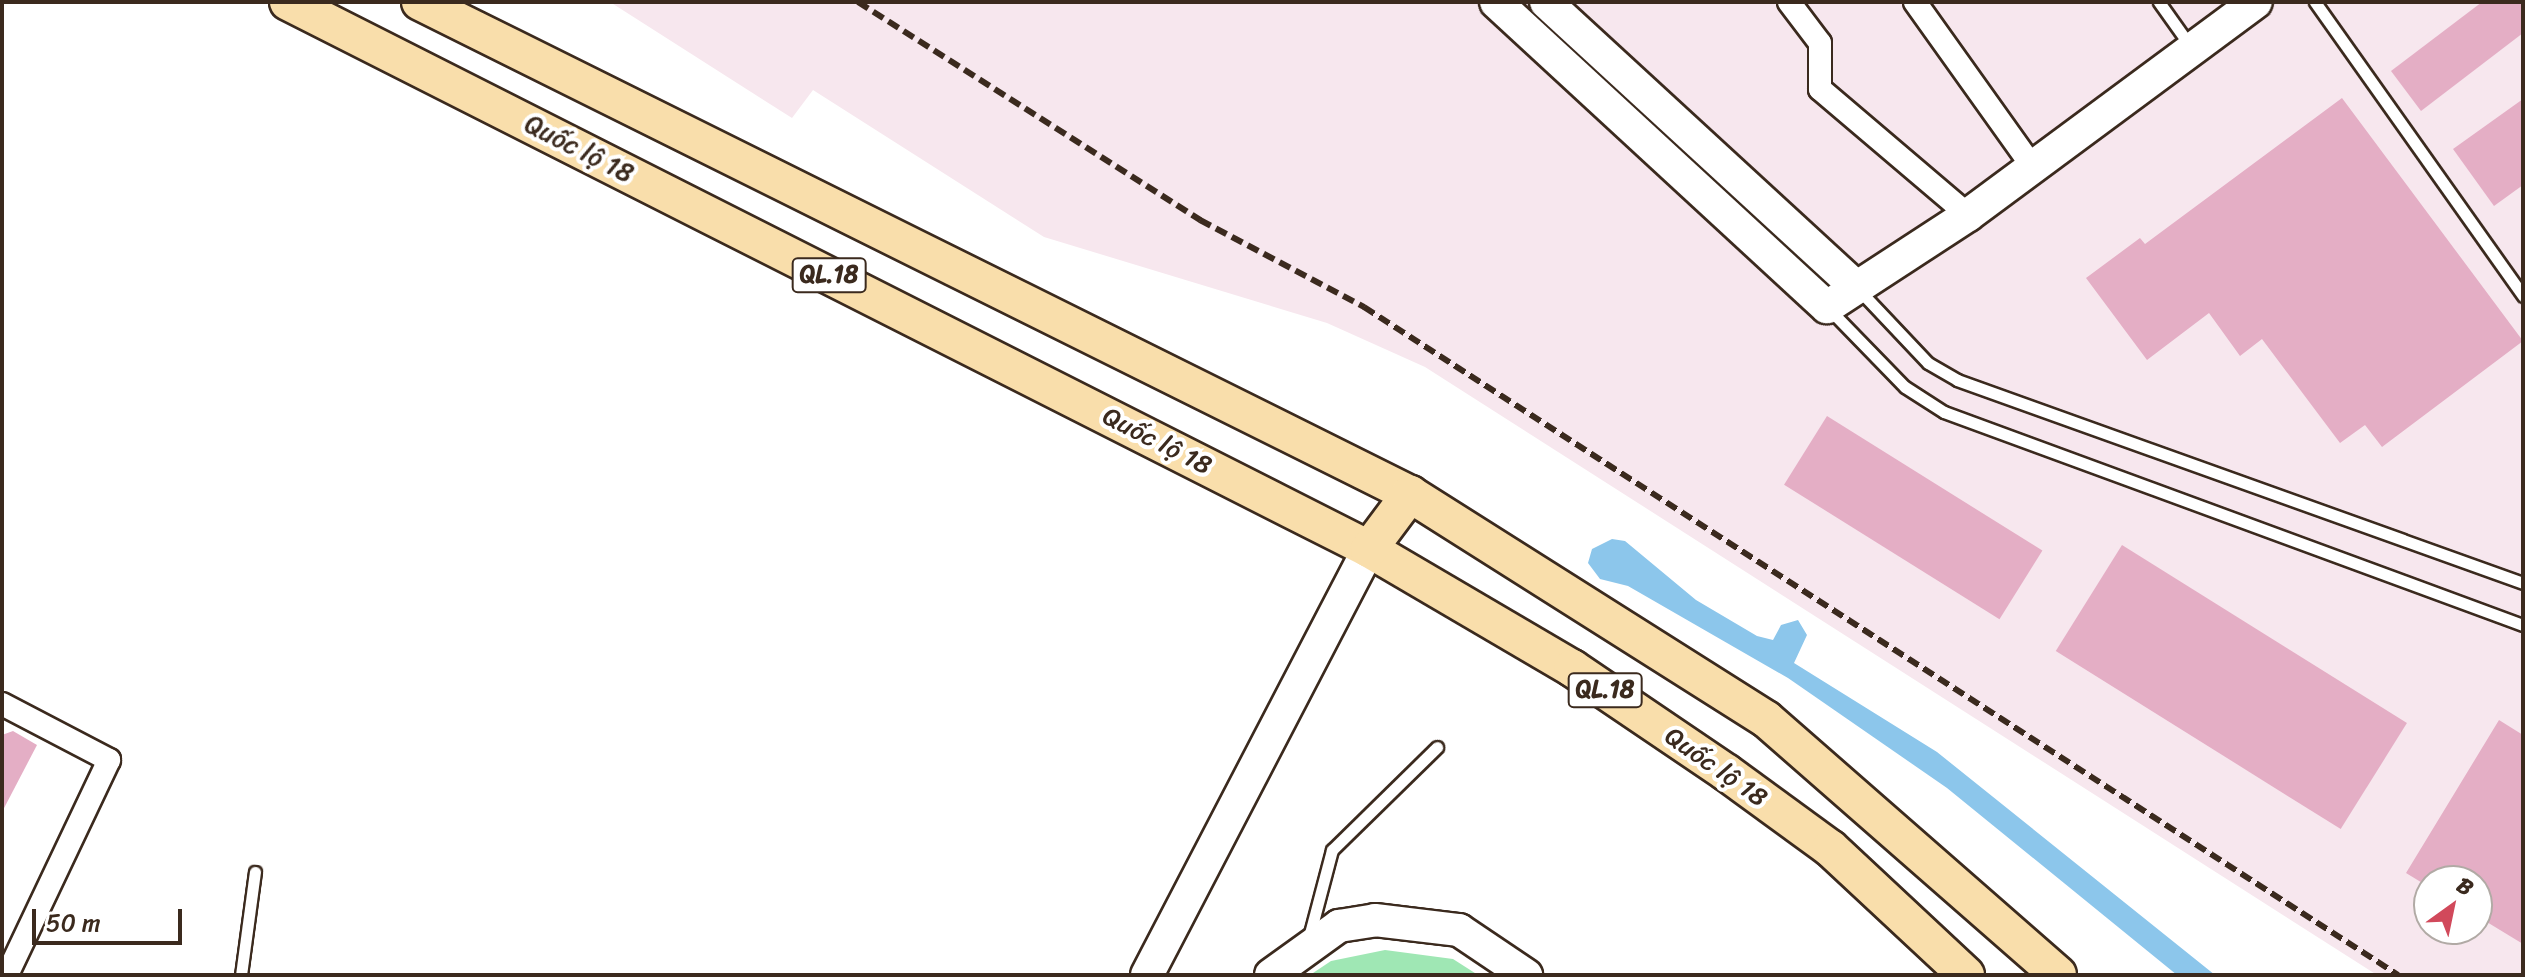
<!DOCTYPE html>
<html>
<head>
<meta charset="utf-8">
<style>
	body { margin:0 }
	#map { position:relative; width:2525px; height:977px; overflow:hidden; background:#fff; font-family:Sriracha,sans-serif }
	div>[style] { position:absolute }
	.built>* { inset:0; background:#f7e7ee }
	.green>* { inset:0; background:#9fe7b4 }
	.water>* { inset:0; background:#8cc6eb }
	.building>* { inset:0; background:#e4aec5; transform-origin:0 0 }
	.roads { filter:drop-shadow(2px 0 #3b2a1e) drop-shadow(-2px 0 #3b2a1e) drop-shadow(0 2px #3b2a1e) drop-shadow(0 -2px #3b2a1e) }
	.lane>* { height:11px; margin:-5.5px; padding:0 5.5px; transform-origin:5.5px; border-radius:5.5px; background:#fff }
	.street>* { height:22px; margin:-11px; padding:0 11px; transform-origin:11px; border-radius:11px; background:#fff }
	.secondary>* { height:32px; margin:-16px; padding:0 16px; transform-origin:16px; border-radius:16px; background:#fff }
	.primary>* { height:36px; margin:-18px; padding:0 18px; transform-origin:18px; border-radius:18px; background:#f9deab }
	.rail>* { height:6px; margin-top:-3px; transform-origin:0; background:repeating-linear-gradient(90deg,#3b2a1e 0 12px,transparent 0 18px) }
	span { translate:-50% -50%; white-space:nowrap; text-align:center; line-height:1.15; -webkit-text-stroke:8px #fff; paint-order:stroke }
	.shield-label span { padding:2px 6px; background:#fff; border:2px solid; border-radius:6px; -webkit-text-stroke-width:0 }
	.shield-label { font-size:24px; color:#3b2a1e; font-weight:700 }
	.street-label { font-size:26px; color:#3b2a1e }
	.frame { position:absolute; inset:0; border:4px solid #3b2a1e; pointer-events:none }
	.north { position:absolute; left:2413px; top:865px; width:80px; height:80px; box-sizing:border-box; background:#fff; border:2px solid #b1aaa5; border-radius:50%; rotate:33deg; font-size:22px; font-weight:700; line-height:32px; text-align:center; color:#3b2a1e }
	.north::after { content:''; display:block; margin:auto; width:28px; height:36px; background:#d1495b; clip-path:polygon(50% 0,100% 100%,50% 72%,0 100%) }
	.scale { position:absolute; left:32px; top:909px; width:150px; height:36px; box-sizing:border-box; border:4px solid #3b2a1e; border-top:0; padding-left:10px; font-size:24px; line-height:28px; white-space:nowrap; color:#3b2a1e; -webkit-text-stroke:6px #fff; paint-order:stroke }
</style>
</head>
<body>
<div id="map">
	<div class="built">
		<div style="clip-path:polygon(evenodd,610px 2px,2523px 2px,2523px 975px,2377px 975px,1425px 367px,1327px 323px,1044px 237px,813px 90px,792px 118px,610px 2px,2429px 881px,2477px 881px,2477px 929px,2429px 929px,2429px 881px)"></div>
	</div>
	<div class="green">
		<div style="clip-path:polygon(1385px 950px,1453px 959px,1478px 975px,1310px 975px,1331px 961px)"></div>
	</div>
	<div class="water">
		<div style="clip-path:polygon(1612px 539px,1625px 541px,1696px 600px,1757px 636px,1773px 640px,1781px 625px,1798px 620px,1807px 635px,1794px 663px,1937px 752px,2215px 975px,2177px 975px,1947px 788px,1788px 678px,1628px 586px,1600px 579px,1588px 563px,1592px 549px)"></div>
	</div>
	<div class="building">
		<div style="clip-path:polygon(2482px 2px,2523px 2px,2523px 33px,2421px 111px,2391px 71px)"></div>
		<div style="clip-path:polygon(2342px 98px,2523px 341px,2382px 447px,2365px 425px,2340px 443px,2262px 339px,2240px 356px,2209px 313px,2147px 360px,2086px 278px,2140px 238px,2145px 244px)"></div>
		<div style="clip-path:polygon(2523px 99px,2523px 185px,2494px 206px,2453px 149px)"></div>
		<div style="left:1827px;top:416px;width:254px;height:81px;rotate:32deg"></div>
		<div style="left:2122px;top:545px;width:336px;height:125px;rotate:32deg"></div>
		<div style="clip-path:polygon(2499px 720px,2523px 735px,2523px 944px,2477px 916px,2477px 881px,2429px 881px,2429px 887px,2406px 873px)"></div>
		<div style="clip-path:polygon(13px 731px,37px 745px,2px 812px,2px 735px)"></div>
	</div>
	<div class="roads">
		<div class="lane">
			<div style="left:2159px;top:2px;width:55px;rotate:54.6deg"></div>
			<div style="left:2315px;top:2px;width:360px;rotate:54.7deg"></div>
			<div style="left:1859px;top:290px;width:100px;rotate:46.6deg"></div>
			<div style="left:1928px;top:363px;width:34px;rotate:30deg"></div>
			<div style="left:1957px;top:380px;width:601px;rotate:19.73deg"></div>
			<div style="left:1830px;top:310px;width:107px;rotate:45.8deg"></div>
			<div style="left:1905px;top:387px;width:46px;rotate:32.7deg"></div>
			<div style="left:1944px;top:412px;width:617px;rotate:20.2deg"></div>
			<div style="left:1309px;top:937px;width:90px;rotate:-75.2deg"></div>
			<div style="left:1332px;top:850px;width:147px;rotate:-44.4deg"></div>
			<div style="left:241px;top:975px;width:104px;rotate:-82.3deg"></div>
		</div>
		<div class="street">
			<div style="left:1789px;top:2px;width:51px;rotate:52.9deg"></div>
			<div style="left:1820px;top:43px;width:46px;rotate:90deg"></div>
			<div style="left:1820px;top:89px;width:194px;rotate:40.4deg"></div>
			<div style="left:1915px;top:2px;width:201px;rotate:54.5deg"></div>
			<div style="left:2px;top:704px;width:121px;rotate:27.6deg"></div>
			<div style="left:109px;top:760px;width:238px;rotate:115.4deg"></div>
		</div>
		<div class="secondary">
			<div style="left:1496px;top:2px;width:450px;rotate:42.7deg"></div>
			<div style="left:1827px;top:307px;width:168px;rotate:-33.1deg"></div>
			<div style="left:1968px;top:215px;width:358px;rotate:-36.5deg"></div>
			<div style="left:1546px;top:2px;width:420px;rotate:42.6deg"></div>
			<div style="left:1147px;top:975px;width:480px;rotate:-62.5deg"></div>
			<div style="left:1271px;top:975px;width:84px;rotate:-35.8deg"></div>
			<div style="left:1339px;top:926px;width:36px;rotate:-9deg"></div>
			<div style="left:1375px;top:920px;width:85px;rotate:6.8deg"></div>
			<div style="left:1459px;top:930px;width:81px;rotate:33.9deg"></div>
		</div>
		<div class="primary">
			<div style="left:288px;top:2px;width:1212px;rotate:26.84deg"></div>
			<div style="left:1369px;top:549px;width:235px;rotate:30.4deg"></div>
			<div style="left:1572px;top:668px;width:187px;rotate:34.1deg"></div>
			<div style="left:1727px;top:773px;width:127px;rotate:36.1deg"></div>
			<div style="left:1830px;top:848px;width:186px;rotate:43deg"></div>
			<div style="left:420px;top:2px;width:1106px;rotate:26.43deg"></div>
			<div style="left:1410px;top:494px;width:421px;rotate:32.3deg"></div>
			<div style="left:1766px;top:719px;width:388px;rotate:41.2deg"></div>
			<div style="left:1369px;top:549px;width:69px;rotate:-53.3deg"></div>
		</div>
	</div>
	<div class="rail">
		<div style="left:858px;top:2px;width:406px;rotate:32.5deg"></div>
		<div style="left:1200px;top:220px;width:186px;rotate:27.9deg"></div>
		<div style="left:1364px;top:307px;width:1231px;rotate:32.86deg"></div>
	</div>
	<div class="shield-label">
		<span style="left:829px;top:275px">QL.18</span>
		<span style="left:1605px;top:690px">QL.18</span>
	</div>
	<div class="street-label">
		<span style="left:579px;top:149px;rotate:27deg">Quốc lộ 18</span>
		<span style="left:1157px;top:441px;rotate:27deg">Quốc lộ 18</span>
		<span style="left:1716px;top:767px;rotate:35deg">Quốc lộ 18</span>
	</div>
	<div class="frame"></div>
	<div class="north">B</div>
	<div class="scale">50 m</div>
</div>
</body>
</html>
